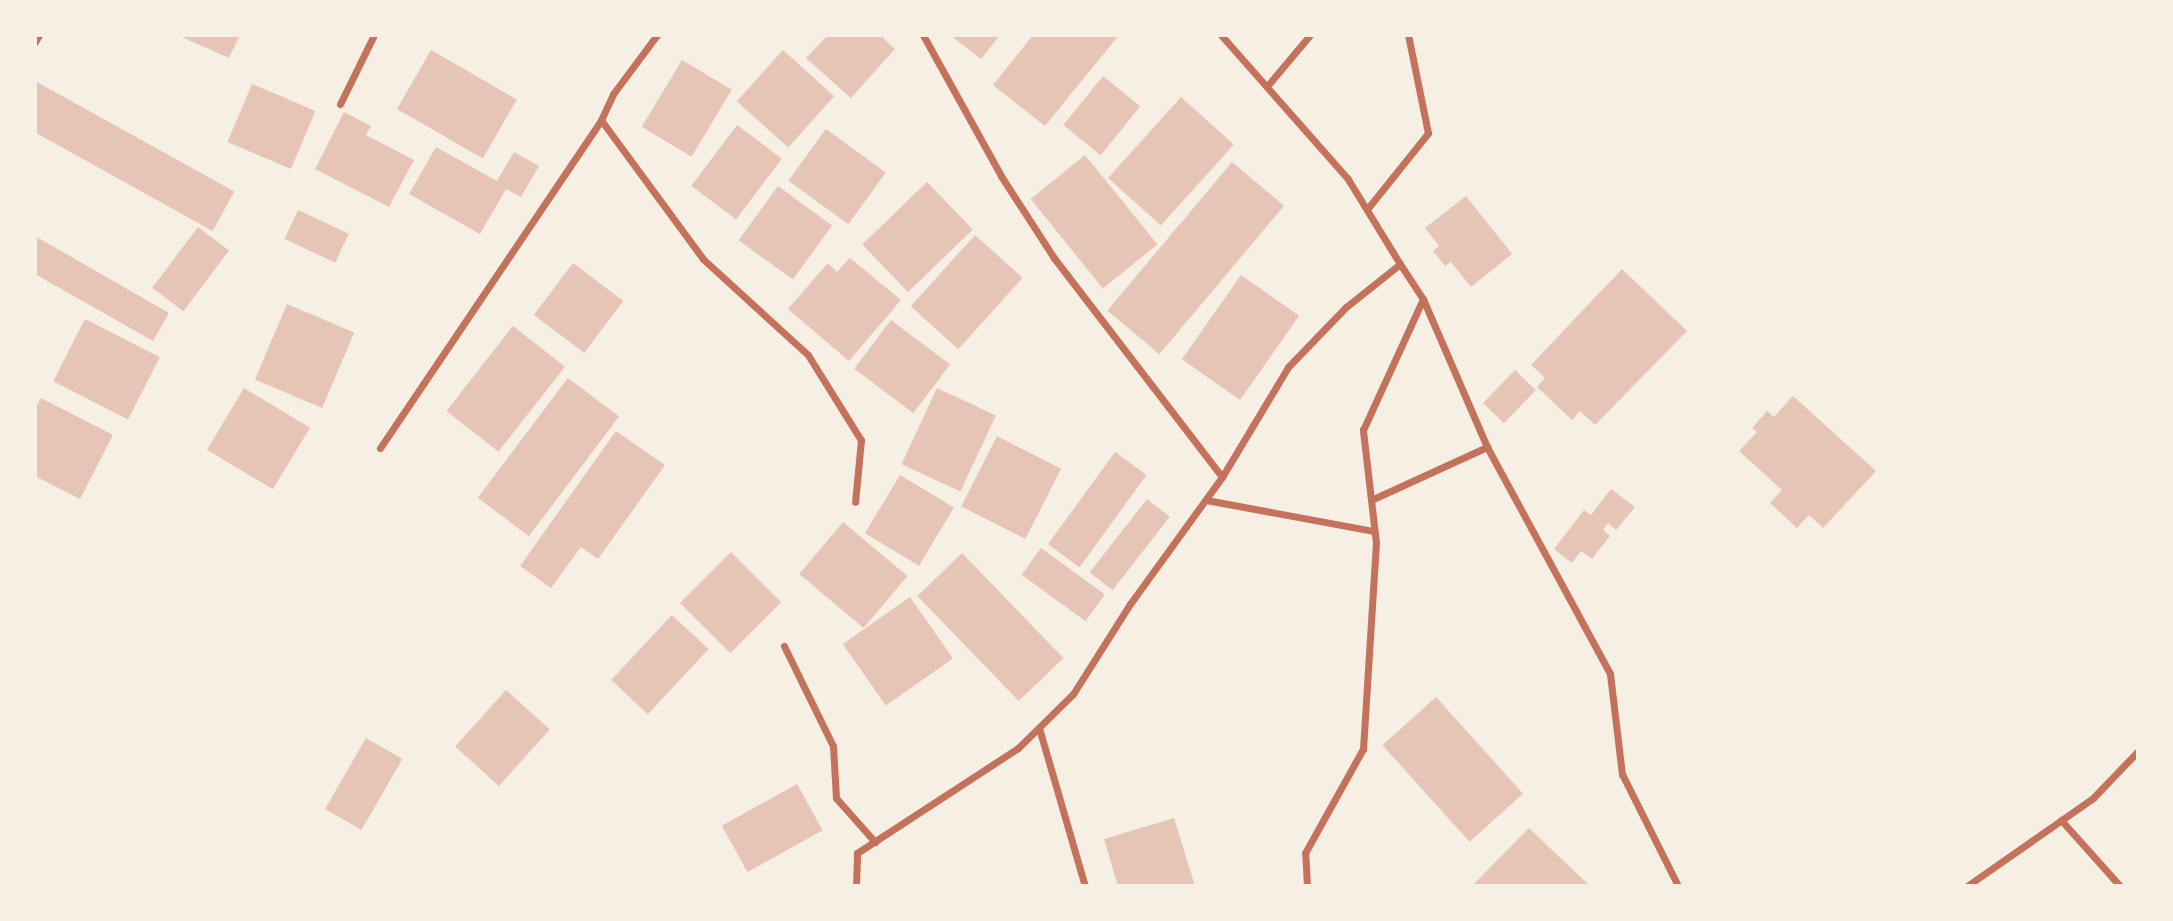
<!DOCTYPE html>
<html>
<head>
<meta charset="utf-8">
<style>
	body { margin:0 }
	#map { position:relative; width:2173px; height:921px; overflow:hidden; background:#f6efe4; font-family:"Roboto Serif",serif }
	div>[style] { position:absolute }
	.building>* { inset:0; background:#e6c5b7; transform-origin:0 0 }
	.minor>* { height:7px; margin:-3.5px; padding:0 3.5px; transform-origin:3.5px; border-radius:3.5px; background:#c5725c }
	span { translate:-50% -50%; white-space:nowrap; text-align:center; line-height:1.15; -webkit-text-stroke:7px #f6efe4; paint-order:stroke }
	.frame { position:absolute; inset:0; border:37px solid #f6efe4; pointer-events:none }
</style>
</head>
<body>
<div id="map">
	<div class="building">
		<div style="clip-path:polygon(177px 35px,240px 35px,229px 58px)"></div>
		<div style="clip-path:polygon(828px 35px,880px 35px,895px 49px,851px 98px,806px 58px)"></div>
		<div style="clip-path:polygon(950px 35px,1000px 35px,981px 59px)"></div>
		<div style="clip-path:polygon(1033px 35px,1119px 35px,1045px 126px,993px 85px)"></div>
		<div style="left:431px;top:50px;width:99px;height:68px;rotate:30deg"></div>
		<div style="left:783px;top:50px;width:69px;height:69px;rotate:42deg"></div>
		<div style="left:682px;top:60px;width:58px;height:78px;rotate:31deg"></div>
		<div style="left:1103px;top:76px;width:48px;height:63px;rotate:39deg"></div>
		<div style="left:35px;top:81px;width:228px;height:45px;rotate:29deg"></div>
		<div style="left:252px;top:84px;width:69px;height:63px;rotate:23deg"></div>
		<div style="left:1181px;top:97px;width:71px;height:109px;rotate:42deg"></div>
		<div style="clip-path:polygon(344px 112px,371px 126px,366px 135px,414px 160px,389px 207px,315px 169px)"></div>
		<div style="left:737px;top:125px;width:56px;height:76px;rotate:37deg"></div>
		<div style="left:826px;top:129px;width:74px;height:64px;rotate:36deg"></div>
		<div style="clip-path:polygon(436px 147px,497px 181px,514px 152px,539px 166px,521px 197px,506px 189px,480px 234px,409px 194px)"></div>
		<div style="left:1085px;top:155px;width:115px;height:70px;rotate:51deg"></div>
		<div style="left:1232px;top:162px;width:68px;height:194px;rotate:40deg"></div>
		<div style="left:927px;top:182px;width:66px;height:90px;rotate:46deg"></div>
		<div style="left:778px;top:186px;width:67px;height:67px;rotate:36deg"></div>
		<div style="clip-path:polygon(1466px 196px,1512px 254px,1471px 287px,1451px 262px,1445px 266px,1433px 251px,1439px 246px,1425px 228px)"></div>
		<div style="left:298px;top:210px;width:56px;height:32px;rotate:25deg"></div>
		<div style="left:198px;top:227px;width:39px;height:76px;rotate:37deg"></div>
		<div style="left:975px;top:235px;width:64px;height:96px;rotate:42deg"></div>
		<div style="clip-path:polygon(35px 236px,169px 313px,153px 341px,35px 274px)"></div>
		<div style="clip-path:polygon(850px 258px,901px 300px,849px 361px,788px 309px,828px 263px,837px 272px)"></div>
		<div style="left:573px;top:263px;width:63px;height:65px;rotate:37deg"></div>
		<div style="clip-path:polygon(1622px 269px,1687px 331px,1595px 425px,1580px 411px,1572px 420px,1537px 387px,1545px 378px,1531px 365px)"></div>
		<div style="left:1241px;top:275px;width:71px;height:103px;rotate:35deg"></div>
		<div style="left:287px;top:304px;width:73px;height:82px;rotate:23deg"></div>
		<div style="left:85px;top:319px;width:84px;height:70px;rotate:27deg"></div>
		<div style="left:891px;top:320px;width:74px;height:61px;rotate:37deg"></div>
		<div style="left:513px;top:326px;width:66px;height:108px;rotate:38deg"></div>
		<div style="left:1515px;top:370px;width:29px;height:46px;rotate:44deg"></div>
		<div style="left:568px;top:378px;width:64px;height:150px;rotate:37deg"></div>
		<div style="left:244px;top:388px;width:77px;height:72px;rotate:31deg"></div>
		<div style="left:937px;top:388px;width:65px;height:84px;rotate:25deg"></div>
		<div style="clip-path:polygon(1793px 396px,1876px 471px,1823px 528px,1809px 515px,1797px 528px,1770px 503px,1782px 490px,1739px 451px,1757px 432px,1752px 428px,1767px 411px,1774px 417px)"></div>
		<div style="clip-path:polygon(41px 398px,113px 435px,80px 499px,35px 476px,35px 410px)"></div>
		<div style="clip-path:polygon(616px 431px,665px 465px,598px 559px,581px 547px,551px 588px,520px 566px)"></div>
		<div style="left:997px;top:436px;width:72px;height:79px;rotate:27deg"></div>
		<div style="left:1115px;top:452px;width:39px;height:114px;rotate:36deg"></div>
		<div style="left:900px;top:475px;width:63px;height:68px;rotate:31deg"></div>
		<div style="clip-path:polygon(1611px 489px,1635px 507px,1616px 530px,1608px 523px,1603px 530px,1610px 536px,1592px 559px,1581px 551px,1572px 563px,1554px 549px,1584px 510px,1591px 515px)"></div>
		<div style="left:1147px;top:499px;width:29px;height:93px;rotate:38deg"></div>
		<div style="left:843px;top:522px;width:84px;height:68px;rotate:40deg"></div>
		<div style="left:1041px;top:548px;width:79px;height:33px;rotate:36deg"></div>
		<div style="left:731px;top:552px;width:71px;height:72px;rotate:45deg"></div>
		<div style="left:962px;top:553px;width:146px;height:62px;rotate:46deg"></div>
		<div style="left:910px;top:597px;width:75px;height:82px;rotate:55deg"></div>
		<div style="left:672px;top:615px;width:50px;height:89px;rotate:43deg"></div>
		<div style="left:506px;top:690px;width:59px;height:76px;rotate:42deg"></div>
		<div style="left:1436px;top:697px;width:130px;height:72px;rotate:48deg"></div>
		<div style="left:366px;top:738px;width:42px;height:82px;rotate:30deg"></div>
		<div style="left:797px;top:784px;width:53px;height:86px;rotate:61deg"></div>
		<div style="clip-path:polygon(1174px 818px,1195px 886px,1118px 886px,1104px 839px)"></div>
		<div style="clip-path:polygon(1529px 828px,1590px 886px,1472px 886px)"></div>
	</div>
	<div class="minor">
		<div style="left:923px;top:35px;width:161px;rotate:61deg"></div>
		<div style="left:1001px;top:176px;width:98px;rotate:57.1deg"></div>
		<div style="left:1054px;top:258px;width:276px;rotate:52.5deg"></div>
		<div style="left:35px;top:42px;width:8px;rotate:-60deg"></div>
		<div style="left:1268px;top:85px;width:65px;rotate:-50deg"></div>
		<div style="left:340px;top:104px;width:77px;rotate:-63.8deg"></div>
		<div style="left:601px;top:120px;width:172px;rotate:53.7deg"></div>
		<div style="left:703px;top:259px;width:142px;rotate:42.4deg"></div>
		<div style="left:808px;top:355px;width:100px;rotate:58.1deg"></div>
		<div style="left:861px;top:440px;width:62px;rotate:95.5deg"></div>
		<div style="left:1368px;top:208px;width:96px;rotate:-51.3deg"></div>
		<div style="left:1428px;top:133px;width:100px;rotate:-101.5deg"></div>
		<div style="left:1400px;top:264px;width:42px;rotate:56.7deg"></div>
		<div style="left:1423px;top:299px;width:161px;rotate:66.6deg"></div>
		<div style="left:1487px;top:447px;width:258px;rotate:61.5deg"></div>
		<div style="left:1610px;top:674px;width:101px;rotate:83.2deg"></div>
		<div style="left:1622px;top:774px;width:125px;rotate:63.4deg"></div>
		<div style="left:380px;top:448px;width:396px;rotate:-56deg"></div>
		<div style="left:601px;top:120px;width:29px;rotate:-65deg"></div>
		<div style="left:613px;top:94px;width:74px;rotate:-53.3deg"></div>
		<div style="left:1206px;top:500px;width:171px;rotate:10.5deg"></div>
		<div style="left:1371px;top:500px;width:128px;rotate:-24.6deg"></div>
		<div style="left:784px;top:646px;width:111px;rotate:63.9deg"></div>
		<div style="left:833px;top:746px;width:52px;rotate:86.7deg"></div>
		<div style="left:836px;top:798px;width:59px;rotate:48.4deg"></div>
		<div style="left:1039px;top:728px;width:165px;rotate:73.8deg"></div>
		<div style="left:2061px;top:820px;width:89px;rotate:48.2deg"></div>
		<div style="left:856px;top:886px;width:33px;rotate:-88deg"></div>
		<div style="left:857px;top:853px;width:192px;rotate:-33.1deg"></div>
		<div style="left:1018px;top:748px;width:77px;rotate:-44.5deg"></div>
		<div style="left:1073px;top:694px;width:107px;rotate:-57.7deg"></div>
		<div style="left:1130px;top:604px;width:157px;rotate:-54.1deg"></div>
		<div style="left:1222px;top:477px;width:128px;rotate:-59deg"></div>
		<div style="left:1288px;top:367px;width:83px;rotate:-46deg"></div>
		<div style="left:1346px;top:307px;width:69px;rotate:-38.5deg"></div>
		<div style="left:1400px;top:264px;width:100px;rotate:-121.5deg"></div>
		<div style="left:1348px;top:179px;width:192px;rotate:-131.4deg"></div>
		<div style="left:1307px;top:886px;width:33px;rotate:-93deg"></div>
		<div style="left:1305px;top:853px;width:119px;rotate:-60.9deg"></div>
		<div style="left:1363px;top:749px;width:206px;rotate:-86.4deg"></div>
		<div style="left:1376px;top:543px;width:114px;rotate:-96.6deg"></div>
		<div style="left:1363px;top:430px;width:144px;rotate:-65.4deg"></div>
		<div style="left:1967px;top:886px;width:154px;rotate:-34.9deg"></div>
		<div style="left:2093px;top:798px;width:65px;rotate:-46.2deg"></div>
	</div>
	<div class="frame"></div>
</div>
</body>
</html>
